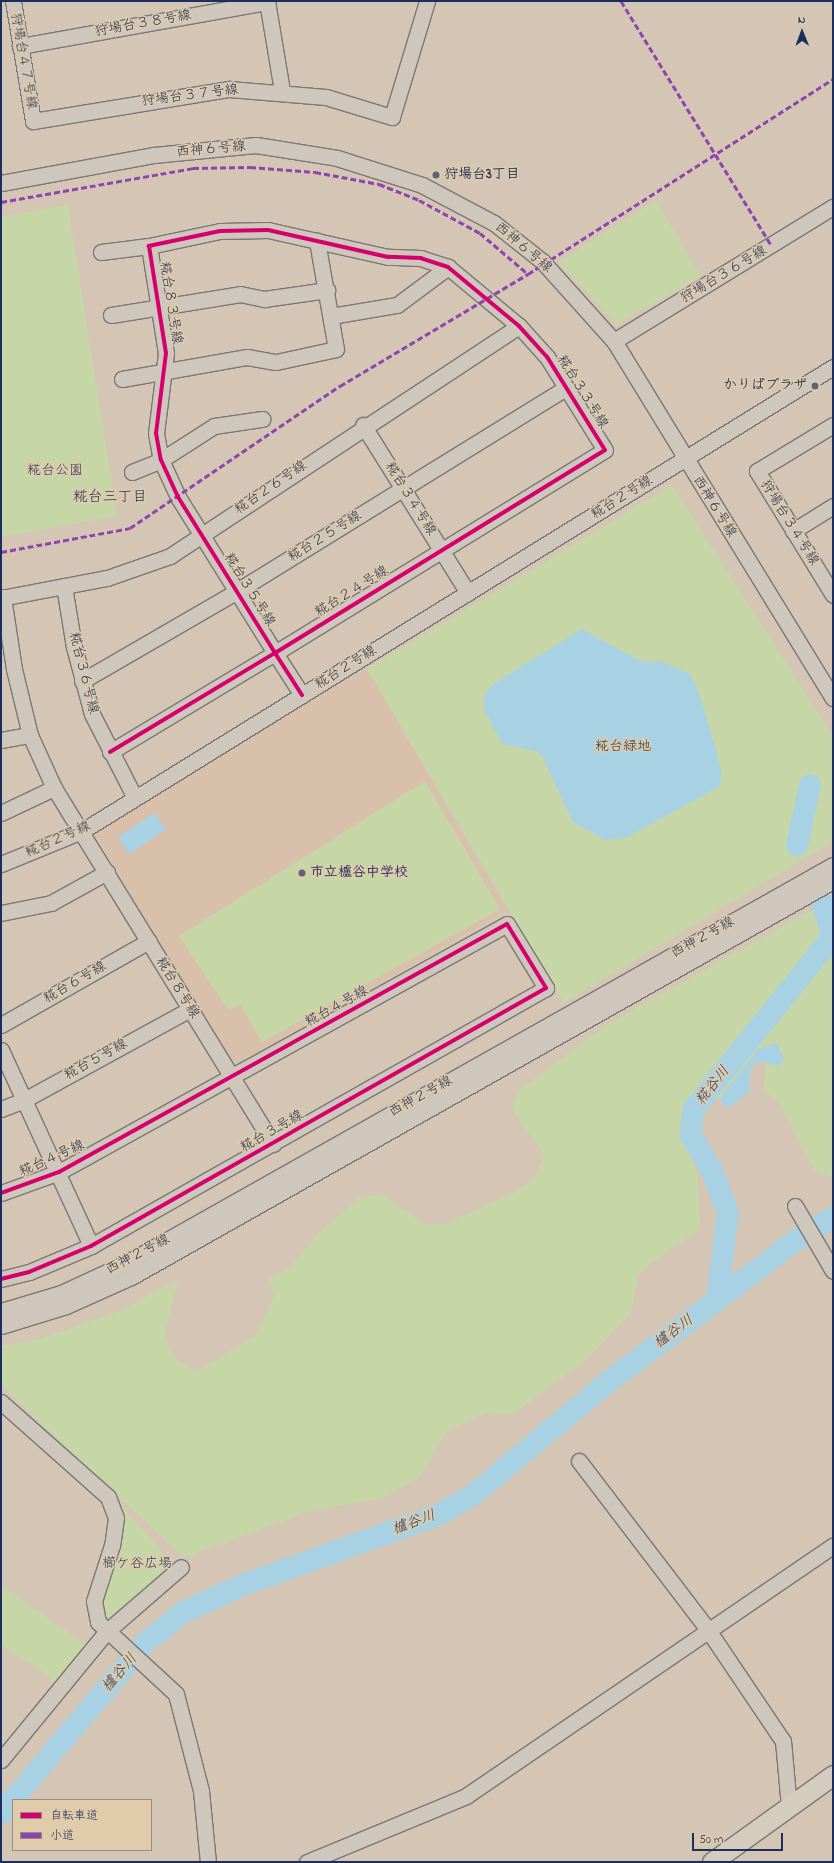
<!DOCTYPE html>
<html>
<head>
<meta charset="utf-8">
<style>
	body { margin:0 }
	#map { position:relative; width:834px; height:1863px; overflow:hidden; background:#d4c5b4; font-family:"Indie Flower","Klee One",sans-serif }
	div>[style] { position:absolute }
	.built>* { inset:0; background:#d9c0aa; transform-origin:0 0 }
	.green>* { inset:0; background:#c7d6a7 }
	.water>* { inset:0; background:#a8d2e3; transform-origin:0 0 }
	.river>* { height:22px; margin:-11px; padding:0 11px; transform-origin:11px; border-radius:11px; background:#a8d2e3 }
	.roads { filter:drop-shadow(1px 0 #7a7779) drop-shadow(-1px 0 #7a7779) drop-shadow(0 1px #7a7779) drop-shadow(0 -1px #7a7779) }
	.minor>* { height:15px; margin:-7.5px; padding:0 7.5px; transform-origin:7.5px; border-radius:7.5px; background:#cfc7bb }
	.major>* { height:19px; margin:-9.5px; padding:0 9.5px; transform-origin:9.5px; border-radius:9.5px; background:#d6ccbd }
	.quiet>* { height:3px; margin-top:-1.5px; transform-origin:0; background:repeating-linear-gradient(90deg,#8e44ad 0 6px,transparent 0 9px) }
	.cycleway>* { height:4px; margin:-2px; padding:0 2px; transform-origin:2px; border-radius:2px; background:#d6006c }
	.dots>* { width:11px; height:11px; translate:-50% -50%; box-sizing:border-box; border:2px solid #e0cbaa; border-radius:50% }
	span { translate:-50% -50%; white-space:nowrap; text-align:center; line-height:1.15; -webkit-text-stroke:3px #e0cbaa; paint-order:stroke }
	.street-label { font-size:14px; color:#1b2f5e }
	.poi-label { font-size:14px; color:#1b2f5e; font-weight:700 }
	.left { translate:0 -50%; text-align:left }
	.right { translate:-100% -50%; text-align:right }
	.park-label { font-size:14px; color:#2b4164 }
	.neighbourhood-label { font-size:15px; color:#1b2f5e }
	.water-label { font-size:15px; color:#27406d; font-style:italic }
	.frame { position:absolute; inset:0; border:2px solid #1b2f5e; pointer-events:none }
	.legend { position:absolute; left:12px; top:1799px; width:140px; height:52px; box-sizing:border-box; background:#e0cbaa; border:1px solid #918d8c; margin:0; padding:5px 7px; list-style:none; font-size:12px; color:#1b2f5e }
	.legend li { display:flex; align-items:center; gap:8px; height:20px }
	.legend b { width:20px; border:1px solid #918d8c }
	.north { position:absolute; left:782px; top:12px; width:40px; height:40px; -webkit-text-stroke:3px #e0cbaa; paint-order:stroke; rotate:359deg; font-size:11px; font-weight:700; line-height:16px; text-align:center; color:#1b2f5e }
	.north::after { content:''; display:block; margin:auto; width:14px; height:18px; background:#1b2f5e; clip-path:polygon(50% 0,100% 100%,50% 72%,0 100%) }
	.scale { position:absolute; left:692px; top:1833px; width:91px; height:18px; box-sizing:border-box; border:2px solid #1b2f5e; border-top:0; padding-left:5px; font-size:12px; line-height:14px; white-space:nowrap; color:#1b2f5e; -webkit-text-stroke:3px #e0cbaa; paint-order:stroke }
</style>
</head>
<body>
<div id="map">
	<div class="built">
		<div style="left:367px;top:669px;width:279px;height:317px;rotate:60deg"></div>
	</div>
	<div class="green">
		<div style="clip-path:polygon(656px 200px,701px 277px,617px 324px,558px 262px)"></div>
		<div style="clip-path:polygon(68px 205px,117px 516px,1px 537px,1px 217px)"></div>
		<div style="clip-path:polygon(672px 485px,833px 736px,833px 841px,564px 1003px,367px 669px)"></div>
		<div style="clip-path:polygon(425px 781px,500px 909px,262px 1042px,240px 1004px,228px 1010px,179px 936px)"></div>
		<div style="clip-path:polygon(833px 898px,833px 1177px,814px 1170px,777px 1099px,764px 1092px,765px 1063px,780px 1066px,777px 1043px,758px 1049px,719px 1100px,703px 1093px,690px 1104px,683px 1122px,684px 1140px,698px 1174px,700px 1228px,644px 1269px,638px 1277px,631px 1313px,587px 1359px,513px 1414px,485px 1413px,448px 1430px,418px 1479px,383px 1498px,307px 1512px,184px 1558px,1px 1385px,1px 1346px,36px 1340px,115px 1313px,178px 1280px,164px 1336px,177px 1361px,197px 1371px,255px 1336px,275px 1294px,267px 1280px,292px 1266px,316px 1235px,359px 1198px,381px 1194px,425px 1224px,444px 1224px,512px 1194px,536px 1176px,544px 1155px,512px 1109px,518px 1091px,606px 1025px)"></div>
		<div style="clip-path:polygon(116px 1505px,121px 1506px,154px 1541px,173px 1570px,110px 1622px,104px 1619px,101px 1599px)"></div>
		<div style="clip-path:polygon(1px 1585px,86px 1645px,58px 1687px,48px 1675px,1px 1645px)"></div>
	</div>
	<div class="water">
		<div style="clip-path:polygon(582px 629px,640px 661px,662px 662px,690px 674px,701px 698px,722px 772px,720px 786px,626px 838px,604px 840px,573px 822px,543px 758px,536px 751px,502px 744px,484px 709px,485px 694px,493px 684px)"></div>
		<div style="left:155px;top:813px;width:20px;height:44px;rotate:57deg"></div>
		<div style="clip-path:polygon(777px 1043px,784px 1058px,780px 1066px,757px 1061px,750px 1069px,749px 1092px,733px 1105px,727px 1107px,719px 1100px,758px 1049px)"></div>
	</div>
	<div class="river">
		<div style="left:797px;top:845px;width:61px;rotate:-77.8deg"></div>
		<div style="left:717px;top:1299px;width:87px;rotate:-82.7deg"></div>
		<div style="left:728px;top:1213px;width:43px;rotate:-110.6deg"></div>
		<div style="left:713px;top:1173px;width:44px;rotate:-120.1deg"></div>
		<div style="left:691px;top:1135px;width:25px;rotate:-85deg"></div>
		<div style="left:693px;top:1110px;width:223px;rotate:-51.2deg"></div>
		<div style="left:833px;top:936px;width:37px;rotate:-109deg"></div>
		<div style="left:1px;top:1814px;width:222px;rotate:-49.9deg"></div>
		<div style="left:144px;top:1644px;width:51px;rotate:-38.7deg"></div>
		<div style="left:184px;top:1612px;width:70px;rotate:-24.4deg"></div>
		<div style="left:248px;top:1583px;width:202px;rotate:-19.7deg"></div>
		<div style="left:438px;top:1515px;width:40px;rotate:-29.7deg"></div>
		<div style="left:473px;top:1495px;width:176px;rotate:-39.9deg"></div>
		<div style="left:608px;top:1382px;width:244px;rotate:-37deg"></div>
		<div style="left:803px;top:1235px;width:34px;rotate:-30deg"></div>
	</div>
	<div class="roads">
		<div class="minor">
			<div style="left:13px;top:1px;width:122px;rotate:80.5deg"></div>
			<div style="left:33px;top:121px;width:199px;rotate:-9.3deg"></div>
			<div style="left:229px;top:89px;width:97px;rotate:4.7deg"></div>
			<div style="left:326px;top:97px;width:69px;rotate:16.9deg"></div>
			<div style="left:392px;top:117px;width:121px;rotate:-73.2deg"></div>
			<div style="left:267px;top:1px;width:91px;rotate:80.5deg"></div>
			<div style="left:20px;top:46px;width:251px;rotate:-10.1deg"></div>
			<div style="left:1px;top:183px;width:156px;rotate:-10.4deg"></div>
			<div style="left:154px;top:155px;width:102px;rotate:-5.6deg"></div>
			<div style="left:256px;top:145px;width:82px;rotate:9.1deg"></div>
			<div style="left:337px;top:158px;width:89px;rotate:17.6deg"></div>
			<div style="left:422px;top:185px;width:81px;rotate:27.8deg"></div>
			<div style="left:494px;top:223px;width:63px;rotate:38.5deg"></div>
			<div style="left:543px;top:262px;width:106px;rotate:48.1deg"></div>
			<div style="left:614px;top:341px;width:419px;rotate:58.5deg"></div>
			<div style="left:101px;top:252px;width:48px;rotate:-7.1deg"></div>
			<div style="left:111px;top:315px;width:131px;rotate:-9.2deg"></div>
			<div style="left:240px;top:294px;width:25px;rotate:12deg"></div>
			<div style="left:264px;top:299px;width:64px;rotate:-8.1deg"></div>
			<div style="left:331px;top:316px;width:67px;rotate:-9.5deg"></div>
			<div style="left:397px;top:305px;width:64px;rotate:-36.7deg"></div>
			<div style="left:614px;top:341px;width:257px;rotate:-31.5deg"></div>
			<div style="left:122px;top:379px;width:127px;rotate:-10deg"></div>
			<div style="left:247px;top:357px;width:29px;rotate:10deg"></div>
			<div style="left:276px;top:362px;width:61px;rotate:-12.2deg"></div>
			<div style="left:336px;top:349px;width:110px;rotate:-100deg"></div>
			<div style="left:363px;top:425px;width:198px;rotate:58deg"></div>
			<div style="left:833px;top:425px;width:89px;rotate:148.8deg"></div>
			<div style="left:757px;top:471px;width:145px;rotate:58.5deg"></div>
			<div style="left:132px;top:472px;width:31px;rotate:-22deg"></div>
			<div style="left:161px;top:460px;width:63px;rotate:-32.7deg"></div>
			<div style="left:214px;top:426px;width:49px;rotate:-8.3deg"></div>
			<div style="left:793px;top:531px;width:47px;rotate:-32deg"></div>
			<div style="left:64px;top:586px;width:62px;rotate:80.7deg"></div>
			<div style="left:74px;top:647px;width:69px;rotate:75deg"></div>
			<div style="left:92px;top:714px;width:94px;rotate:62.9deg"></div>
			<div style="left:3px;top:597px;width:73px;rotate:81.3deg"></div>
			<div style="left:14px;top:669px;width:68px;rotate:76.4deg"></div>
			<div style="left:30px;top:735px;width:58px;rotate:65.6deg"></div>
			<div style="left:54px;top:788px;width:418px;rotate:58.4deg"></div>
			<div style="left:1px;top:598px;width:108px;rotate:-10.7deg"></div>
			<div style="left:107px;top:578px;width:67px;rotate:-19.2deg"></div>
			<div style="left:170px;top:556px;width:418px;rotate:-33.4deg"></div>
			<div style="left:82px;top:681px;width:179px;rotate:-30.1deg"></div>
			<div style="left:237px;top:591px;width:387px;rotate:-31.7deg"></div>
			<div style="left:1px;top:740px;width:29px;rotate:-10deg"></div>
			<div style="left:110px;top:752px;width:192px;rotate:-31deg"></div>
			<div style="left:275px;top:653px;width:387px;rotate:-31.6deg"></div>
			<div style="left:605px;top:450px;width:110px;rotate:-121.9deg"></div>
			<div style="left:547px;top:357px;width:42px;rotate:-132.1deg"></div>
			<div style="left:519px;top:326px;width:92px;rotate:-140.3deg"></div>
			<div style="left:448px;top:267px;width:28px;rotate:-162deg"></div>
			<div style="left:421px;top:258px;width:33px;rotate:-178deg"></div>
			<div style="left:388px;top:257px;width:123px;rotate:-167.3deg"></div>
			<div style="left:268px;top:230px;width:48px;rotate:178.8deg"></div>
			<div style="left:220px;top:231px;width:73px;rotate:168.1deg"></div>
			<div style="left:149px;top:246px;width:108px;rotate:81deg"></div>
			<div style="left:166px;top:353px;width:81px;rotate:97.1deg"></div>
			<div style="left:156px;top:433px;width:27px;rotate:80deg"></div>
			<div style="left:161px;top:460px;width:41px;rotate:65.3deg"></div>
			<div style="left:178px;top:497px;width:184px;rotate:58.1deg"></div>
			<div style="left:275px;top:653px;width:50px;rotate:57.3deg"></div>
			<div style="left:1px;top:813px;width:59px;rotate:-25.3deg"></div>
			<div style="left:1px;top:864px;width:87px;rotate:-22.2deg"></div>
			<div style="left:82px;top:831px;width:883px;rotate:-31.71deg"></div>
			<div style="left:1px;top:913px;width:51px;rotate:-11.3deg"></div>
			<div style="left:51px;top:903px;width:64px;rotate:-29deg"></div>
			<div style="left:1px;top:1025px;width:170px;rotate:-29.6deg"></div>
			<div style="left:1px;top:1050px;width:216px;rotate:65.3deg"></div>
			<div style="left:1px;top:1109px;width:25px;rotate:-21deg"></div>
			<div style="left:24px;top:1100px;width:189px;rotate:-28.7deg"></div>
			<div style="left:1px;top:1193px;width:62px;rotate:-19.9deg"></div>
			<div style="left:59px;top:1172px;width:512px;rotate:-28.97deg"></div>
			<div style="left:507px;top:924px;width:75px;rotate:58.6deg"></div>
			<div style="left:546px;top:988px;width:523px;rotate:150.45deg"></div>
			<div style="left:91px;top:1246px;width:67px;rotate:157.2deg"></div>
			<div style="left:29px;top:1272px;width:29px;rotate:166deg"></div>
			<div style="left:795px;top:1206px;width:75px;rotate:59.7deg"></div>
			<div style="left:1px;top:1311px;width:63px;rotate:-16.7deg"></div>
			<div style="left:61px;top:1293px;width:72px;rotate:-24.8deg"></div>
			<div style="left:126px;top:1263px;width:811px;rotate:-29.38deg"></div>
			<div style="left:1px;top:1326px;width:68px;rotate:-17.1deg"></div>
			<div style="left:66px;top:1306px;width:73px;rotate:-24.1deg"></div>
			<div style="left:133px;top:1276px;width:804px;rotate:-29.44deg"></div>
			<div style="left:1px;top:1402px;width:143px;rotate:41.6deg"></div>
			<div style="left:108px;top:1497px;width:22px;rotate:69deg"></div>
			<div style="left:116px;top:1518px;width:27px;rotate:98deg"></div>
			<div style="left:112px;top:1545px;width:59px;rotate:107.8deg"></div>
			<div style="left:94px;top:1601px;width:21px;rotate:79deg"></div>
			<div style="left:98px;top:1622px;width:106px;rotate:42.7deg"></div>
			<div style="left:176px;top:1694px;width:100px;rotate:75.5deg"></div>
			<div style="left:201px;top:1791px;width:71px;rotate:84.4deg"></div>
			<div style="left:579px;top:1461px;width:213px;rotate:52.6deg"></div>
			<div style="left:708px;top:1630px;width:134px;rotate:56deg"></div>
			<div style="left:783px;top:1741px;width:66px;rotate:84.8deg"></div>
			<div style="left:1px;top:1760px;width:166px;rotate:-50.6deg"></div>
			<div style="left:106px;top:1632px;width:99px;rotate:-40.9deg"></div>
			<div style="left:307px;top:1862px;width:172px;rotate:-22.5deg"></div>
			<div style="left:466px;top:1796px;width:444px;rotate:-34.3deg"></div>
		</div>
		<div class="major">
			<div style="left:712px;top:1862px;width:149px;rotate:-35.7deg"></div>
		</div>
	</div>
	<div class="quiet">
		<div style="left:621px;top:1px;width:286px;rotate:58.4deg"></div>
		<div style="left:1px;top:202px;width:195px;rotate:-10deg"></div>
		<div style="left:193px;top:168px;width:57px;rotate:-1deg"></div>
		<div style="left:250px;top:167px;width:65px;rotate:4.4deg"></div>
		<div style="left:315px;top:172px;width:65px;rotate:10.6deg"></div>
		<div style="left:379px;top:184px;width:43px;rotate:21.8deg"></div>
		<div style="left:419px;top:200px;width:69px;rotate:28.4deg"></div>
		<div style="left:480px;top:233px;width:63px;rotate:40.5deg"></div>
		<div style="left:1px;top:552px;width:131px;rotate:-10.5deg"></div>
		<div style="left:130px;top:528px;width:254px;rotate:-34.1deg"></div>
		<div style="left:340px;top:386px;width:219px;rotate:-30.8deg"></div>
		<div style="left:528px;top:274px;width:362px;rotate:-32.6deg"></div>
	</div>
	<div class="cycleway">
		<div style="left:110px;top:752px;width:192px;rotate:-31deg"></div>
		<div style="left:275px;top:653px;width:387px;rotate:-31.6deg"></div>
		<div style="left:605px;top:450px;width:110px;rotate:-121.9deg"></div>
		<div style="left:547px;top:357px;width:42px;rotate:-132.1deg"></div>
		<div style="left:519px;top:326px;width:92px;rotate:-140.3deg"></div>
		<div style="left:448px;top:267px;width:28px;rotate:-162deg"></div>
		<div style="left:421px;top:258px;width:33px;rotate:-178deg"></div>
		<div style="left:388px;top:257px;width:123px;rotate:-167.3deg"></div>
		<div style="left:268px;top:230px;width:48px;rotate:178.8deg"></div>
		<div style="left:220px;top:231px;width:73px;rotate:168.1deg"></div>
		<div style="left:149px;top:246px;width:108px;rotate:81deg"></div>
		<div style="left:166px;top:353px;width:81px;rotate:97.1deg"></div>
		<div style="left:156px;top:433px;width:27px;rotate:80deg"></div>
		<div style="left:161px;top:460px;width:41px;rotate:65.3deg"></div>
		<div style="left:178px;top:497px;width:184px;rotate:58.1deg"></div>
		<div style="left:275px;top:653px;width:50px;rotate:57.3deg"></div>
		<div style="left:1px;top:1193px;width:62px;rotate:-19.9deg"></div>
		<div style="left:59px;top:1172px;width:512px;rotate:-28.97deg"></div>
		<div style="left:507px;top:924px;width:75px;rotate:58.6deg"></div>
		<div style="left:546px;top:988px;width:523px;rotate:150.45deg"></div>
		<div style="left:91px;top:1246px;width:67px;rotate:157.2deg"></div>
		<div style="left:29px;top:1272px;width:29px;rotate:166deg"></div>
	</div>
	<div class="dots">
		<div style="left:436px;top:175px;background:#5c647c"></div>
		<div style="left:815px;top:386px;background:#5c647c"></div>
		<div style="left:302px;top:873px;background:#5c647c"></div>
	</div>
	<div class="street-label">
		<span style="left:143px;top:24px;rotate:-10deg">狩場台３８号線</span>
		<span style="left:23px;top:61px;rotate:80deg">狩場台４７号線</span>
		<span style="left:190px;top:96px;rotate:-7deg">狩場台３７号線</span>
		<span style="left:211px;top:150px;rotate:-5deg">西神６号線</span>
		<span style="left:523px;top:248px;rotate:40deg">西神６号線</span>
		<span style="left:724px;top:275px;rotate:-31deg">狩場台３６号線</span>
		<span style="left:170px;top:303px;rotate:81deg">糀台８３号線</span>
		<span style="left:582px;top:392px;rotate:58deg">糀台３３号線</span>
		<span style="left:271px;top:488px;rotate:-34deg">糀台２６号線</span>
		<span style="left:622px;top:498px;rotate:-32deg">糀台２号線</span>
		<span style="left:410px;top:499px;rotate:58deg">糀台３４号線</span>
		<span style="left:714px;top:507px;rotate:58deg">西神６号線</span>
		<span style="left:789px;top:523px;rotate:58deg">狩場台３４号線</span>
		<span style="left:325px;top:537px;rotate:-32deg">糀台２５号線</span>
		<span style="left:249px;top:590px;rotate:58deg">糀台３５号線</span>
		<span style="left:352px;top:592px;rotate:-32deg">糀台２４号線</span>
		<span style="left:346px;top:668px;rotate:-32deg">糀台２号線</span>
		<span style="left:83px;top:673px;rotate:76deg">糀台３６号線</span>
		<span style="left:58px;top:840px;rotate:-24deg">糀台２号線</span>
		<span style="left:703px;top:938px;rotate:-29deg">西神２号線</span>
		<span style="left:75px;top:983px;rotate:-30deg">糀台６号線</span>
		<span style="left:177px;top:988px;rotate:58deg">糀台８号線</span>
		<span style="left:337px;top:1007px;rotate:-29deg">糀台４号線</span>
		<span style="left:96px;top:1060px;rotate:-29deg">糀台５号線</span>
		<span style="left:421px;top:1097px;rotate:-29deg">西神２号線</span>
		<span style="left:272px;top:1132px;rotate:-30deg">糀台３号線</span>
		<span style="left:52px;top:1159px;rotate:-24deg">糀台４号線</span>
		<span style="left:138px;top:1255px;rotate:-28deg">西神２号線</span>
	</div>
	<div class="poi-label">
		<span class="left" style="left:444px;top:175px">狩場台3丁目</span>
		<span class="right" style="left:807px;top:386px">かりばプラザ</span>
		<span class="left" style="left:310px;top:873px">市立櫨谷中学校</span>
	</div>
	<div class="park-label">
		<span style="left:55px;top:471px">糀台公園</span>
		<span style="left:623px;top:747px">糀台緑地</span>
		<span style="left:137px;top:1564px">櫛ケ谷広場</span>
	</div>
	<div class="neighbourhood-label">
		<span style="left:110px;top:498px">糀台三丁目</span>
	</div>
	<div class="water-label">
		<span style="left:713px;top:1086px;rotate:-51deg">糀谷川</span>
		<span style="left:674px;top:1332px;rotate:-37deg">櫨谷川</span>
		<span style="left:414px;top:1523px;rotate:-20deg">櫨谷川</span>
		<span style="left:120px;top:1673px;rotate:-50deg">櫨谷川</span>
	</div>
	<div class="frame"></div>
	<ul class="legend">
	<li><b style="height:5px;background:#d6006c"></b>自転車道</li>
	<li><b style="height:5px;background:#8e44ad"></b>小道</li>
	</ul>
	<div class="north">N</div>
	<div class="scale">50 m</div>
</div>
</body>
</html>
